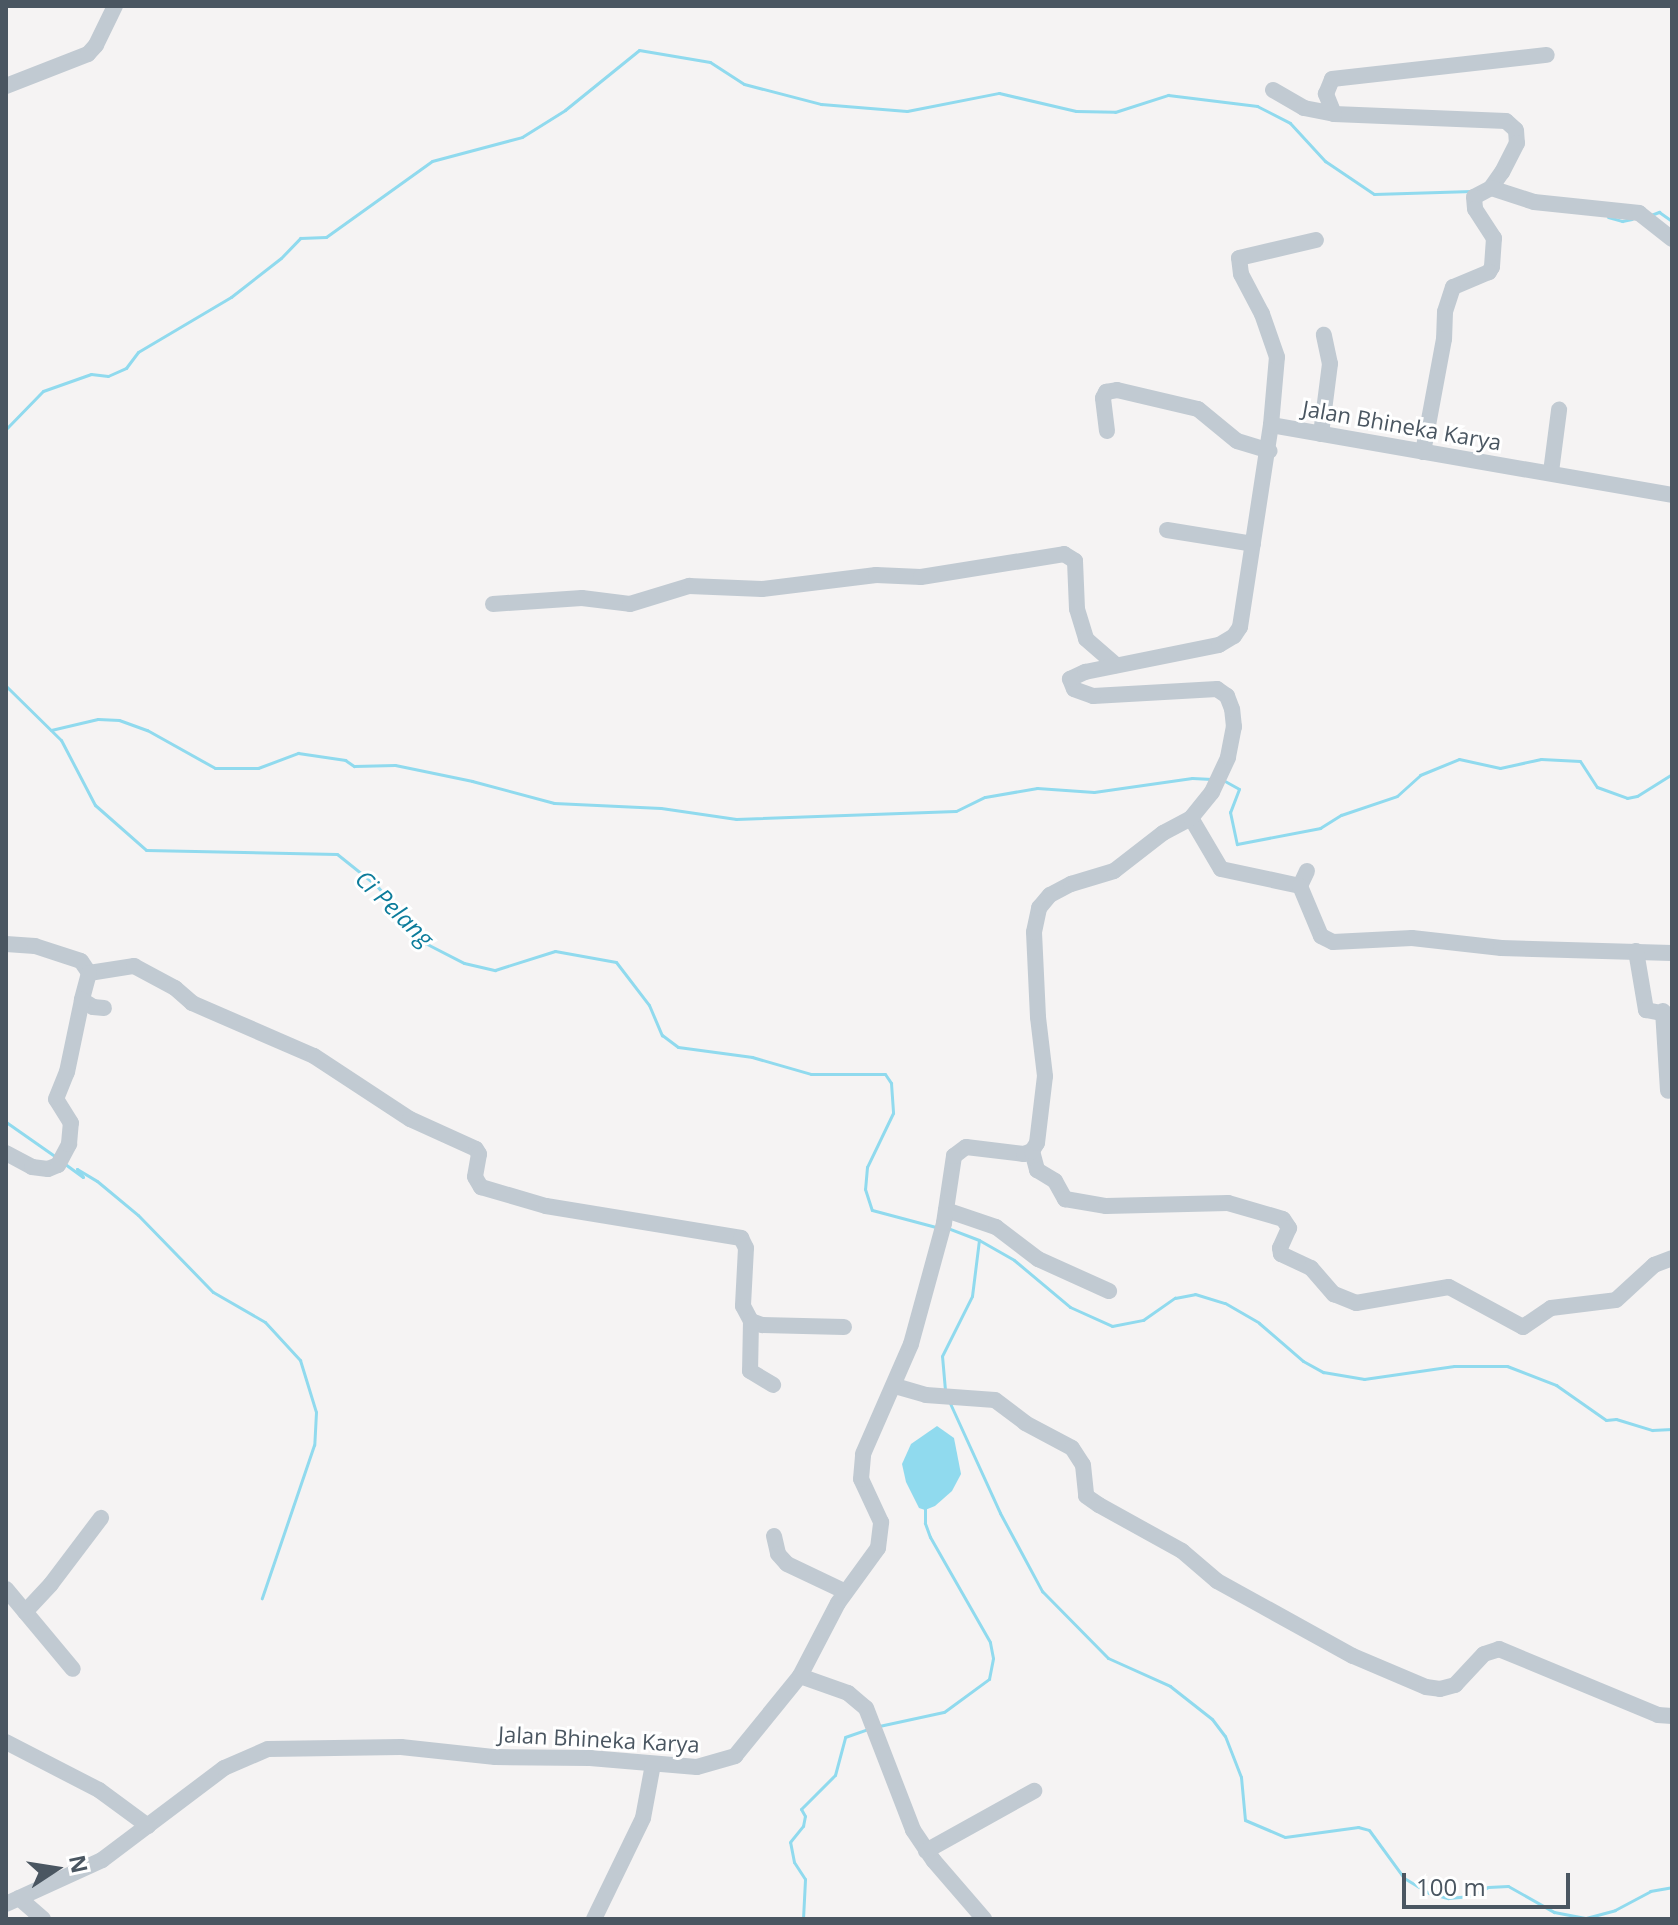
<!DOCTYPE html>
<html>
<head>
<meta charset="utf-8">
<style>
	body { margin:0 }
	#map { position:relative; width:1678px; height:1925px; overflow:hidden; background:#f5f3f3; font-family:"Open Sans",sans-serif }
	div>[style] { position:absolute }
	.water>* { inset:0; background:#90daee }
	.stream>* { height:3px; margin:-1.5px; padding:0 1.5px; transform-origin:1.5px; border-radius:1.5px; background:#90daee }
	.minor>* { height:16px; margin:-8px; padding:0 8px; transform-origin:8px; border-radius:8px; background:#c1cad2 }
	span { translate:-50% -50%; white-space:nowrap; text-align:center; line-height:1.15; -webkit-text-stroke:6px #fff; paint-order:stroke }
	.street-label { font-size:22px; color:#4a5661 }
	.water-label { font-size:24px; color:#0c7c9b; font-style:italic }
	.frame { position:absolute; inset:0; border:8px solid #4a5661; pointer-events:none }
	.north { position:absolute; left:16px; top:1829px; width:80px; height:80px; -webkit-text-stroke:6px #fff; paint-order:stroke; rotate:78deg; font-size:22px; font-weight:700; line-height:32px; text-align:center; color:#4a5661 }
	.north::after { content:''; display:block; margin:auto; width:28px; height:36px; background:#4a5661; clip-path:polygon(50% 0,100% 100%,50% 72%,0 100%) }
	.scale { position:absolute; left:1402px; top:1873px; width:168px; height:36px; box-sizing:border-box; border:4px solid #4a5661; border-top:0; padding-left:10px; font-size:24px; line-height:28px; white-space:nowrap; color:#4a5661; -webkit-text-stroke:6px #fff; paint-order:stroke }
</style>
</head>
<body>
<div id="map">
	<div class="water">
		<div style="clip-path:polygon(937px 1426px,954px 1438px,961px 1474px,952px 1491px,935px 1506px,925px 1510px,919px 1508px,906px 1482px,902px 1464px,911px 1444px)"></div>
	</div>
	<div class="stream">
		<div style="left:1651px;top:215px;width:9px;rotate:-21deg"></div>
		<div style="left:1659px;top:212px;width:16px;rotate:35deg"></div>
		<div style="left:1608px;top:217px;width:15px;rotate:16deg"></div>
		<div style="left:1622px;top:221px;width:10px;rotate:-11deg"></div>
		<div style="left:6px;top:429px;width:53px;rotate:-45.8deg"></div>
		<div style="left:43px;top:391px;width:51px;rotate:-19.5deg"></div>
		<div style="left:91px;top:374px;width:17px;rotate:7deg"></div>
		<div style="left:108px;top:376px;width:20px;rotate:-24deg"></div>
		<div style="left:126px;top:368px;width:20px;rotate:-53deg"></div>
		<div style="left:138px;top:352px;width:108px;rotate:-30.6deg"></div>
		<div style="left:231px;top:297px;width:63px;rotate:-38deg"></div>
		<div style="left:281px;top:258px;width:28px;rotate:-46deg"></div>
		<div style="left:300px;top:238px;width:26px;rotate:-2deg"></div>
		<div style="left:326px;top:237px;width:130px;rotate:-35.6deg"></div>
		<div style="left:432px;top:161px;width:93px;rotate:-14.9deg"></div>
		<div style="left:522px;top:137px;width:51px;rotate:-32.1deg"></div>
		<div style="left:565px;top:110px;width:95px;rotate:-39deg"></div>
		<div style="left:639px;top:50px;width:72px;rotate:9.6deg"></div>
		<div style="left:710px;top:62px;width:40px;rotate:32.9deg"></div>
		<div style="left:744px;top:84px;width:80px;rotate:14.6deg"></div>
		<div style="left:821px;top:104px;width:86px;rotate:4.7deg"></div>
		<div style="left:907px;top:111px;width:94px;rotate:-11.1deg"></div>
		<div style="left:999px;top:93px;width:79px;rotate:13.2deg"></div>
		<div style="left:1076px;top:111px;width:39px;rotate:1deg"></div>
		<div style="left:1115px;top:112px;width:56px;rotate:-17.8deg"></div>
		<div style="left:1168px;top:95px;width:90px;rotate:7deg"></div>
		<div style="left:1257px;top:106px;width:37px;rotate:27deg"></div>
		<div style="left:1290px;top:123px;width:52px;rotate:47.4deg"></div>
		<div style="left:1325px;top:161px;width:59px;rotate:34deg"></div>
		<div style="left:1374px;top:194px;width:98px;rotate:-1.8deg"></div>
		<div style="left:6px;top:686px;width:77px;rotate:44.5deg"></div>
		<div style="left:61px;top:740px;width:73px;rotate:62.4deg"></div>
		<div style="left:95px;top:805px;width:68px;rotate:41.4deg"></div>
		<div style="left:146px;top:850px;width:191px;rotate:1.2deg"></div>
		<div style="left:337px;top:854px;width:51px;rotate:38.7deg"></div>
		<div style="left:377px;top:886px;width:75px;rotate:49.9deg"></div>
		<div style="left:425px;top:943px;width:44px;rotate:27.1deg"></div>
		<div style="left:464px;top:963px;width:32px;rotate:13deg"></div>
		<div style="left:495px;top:970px;width:63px;rotate:-17.6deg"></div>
		<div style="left:555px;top:951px;width:62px;rotate:10.2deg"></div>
		<div style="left:616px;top:962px;width:54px;rotate:52.5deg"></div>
		<div style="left:649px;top:1005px;width:33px;rotate:67deg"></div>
		<div style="left:662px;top:1035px;width:20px;rotate:37deg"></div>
		<div style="left:678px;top:1047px;width:75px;rotate:7.7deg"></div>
		<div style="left:752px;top:1057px;width:61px;rotate:16.1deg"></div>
		<div style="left:811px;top:1074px;width:74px"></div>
		<div style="left:885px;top:1074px;width:11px;rotate:56deg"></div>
		<div style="left:891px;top:1083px;width:30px;rotate:86deg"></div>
		<div style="left:893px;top:1113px;width:60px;rotate:115.7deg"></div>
		<div style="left:867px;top:1167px;width:22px;rotate:95deg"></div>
		<div style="left:865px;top:1189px;width:22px;rotate:72deg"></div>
		<div style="left:872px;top:1210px;width:66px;rotate:14.9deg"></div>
		<div style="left:51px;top:730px;width:48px;rotate:-13.2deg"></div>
		<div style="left:98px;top:719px;width:21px;rotate:3deg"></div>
		<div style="left:119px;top:720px;width:30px;rotate:20deg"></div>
		<div style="left:147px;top:730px;width:78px;rotate:29.2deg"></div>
		<div style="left:215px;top:768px;width:43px"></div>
		<div style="left:258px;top:768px;width:43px;rotate:-20.6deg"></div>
		<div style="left:298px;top:753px;width:48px;rotate:8.5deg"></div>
		<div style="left:345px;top:760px;width:11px;rotate:34deg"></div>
		<div style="left:354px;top:766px;width:41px;rotate:-1.4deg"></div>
		<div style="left:395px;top:765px;width:79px;rotate:11.7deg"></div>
		<div style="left:472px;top:781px;width:85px;rotate:15deg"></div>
		<div style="left:554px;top:803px;width:107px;rotate:2.7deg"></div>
		<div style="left:661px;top:808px;width:76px;rotate:8.3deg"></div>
		<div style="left:736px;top:819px;width:220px;rotate:-2.1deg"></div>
		<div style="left:956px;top:811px;width:32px;rotate:-26deg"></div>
		<div style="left:985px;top:797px;width:53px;rotate:-9.8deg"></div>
		<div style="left:1037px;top:788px;width:57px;rotate:4deg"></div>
		<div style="left:1094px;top:792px;width:99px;rotate:-8.1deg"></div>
		<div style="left:1192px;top:778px;width:20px;rotate:3deg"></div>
		<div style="left:1223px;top:780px;width:18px;rotate:29deg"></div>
		<div style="left:1239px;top:789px;width:25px;rotate:111deg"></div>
		<div style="left:1230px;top:812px;width:33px;rotate:78deg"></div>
		<div style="left:1237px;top:844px;width:85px;rotate:-10.9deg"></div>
		<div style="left:1320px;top:828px;width:25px;rotate:-32deg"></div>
		<div style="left:1341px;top:815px;width:59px;rotate:-18.7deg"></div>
		<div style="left:1397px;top:796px;width:31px;rotate:-42deg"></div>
		<div style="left:1420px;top:775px;width:42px;rotate:-22.3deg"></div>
		<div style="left:1459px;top:759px;width:42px;rotate:12.4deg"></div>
		<div style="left:1500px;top:768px;width:42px;rotate:-12.4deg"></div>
		<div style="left:1541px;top:759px;width:39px;rotate:3deg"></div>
		<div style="left:1580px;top:761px;width:31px;rotate:57deg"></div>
		<div style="left:1597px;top:787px;width:32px;rotate:20deg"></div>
		<div style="left:1627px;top:798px;width:10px;rotate:-11deg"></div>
		<div style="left:1637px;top:796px;width:41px;rotate:-32.2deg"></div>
		<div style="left:6px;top:1122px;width:61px;rotate:35deg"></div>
		<div style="left:65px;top:1164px;width:22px;rotate:36deg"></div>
		<div style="left:83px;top:1177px;width:10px;rotate:-127deg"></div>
		<div style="left:77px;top:1169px;width:23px;rotate:31deg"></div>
		<div style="left:97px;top:1181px;width:53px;rotate:39.7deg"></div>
		<div style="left:138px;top:1215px;width:107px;rotate:45.8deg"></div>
		<div style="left:213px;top:1292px;width:60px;rotate:30deg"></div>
		<div style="left:265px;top:1322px;width:52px;rotate:47.4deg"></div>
		<div style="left:300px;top:1360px;width:54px;rotate:72.9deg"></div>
		<div style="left:316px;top:1412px;width:33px;rotate:93deg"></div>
		<div style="left:314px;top:1445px;width:162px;rotate:108.8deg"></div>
		<div style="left:979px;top:1240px;width:40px;rotate:29.7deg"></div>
		<div style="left:1014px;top:1260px;width:73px;rotate:40deg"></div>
		<div style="left:1070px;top:1307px;width:46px;rotate:24.3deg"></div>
		<div style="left:1112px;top:1326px;width:32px;rotate:-11deg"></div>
		<div style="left:1143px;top:1320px;width:39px;rotate:-35deg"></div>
		<div style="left:1175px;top:1298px;width:20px;rotate:-11deg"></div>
		<div style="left:1195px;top:1294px;width:31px;rotate:17deg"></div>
		<div style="left:1225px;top:1303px;width:39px;rotate:30deg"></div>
		<div style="left:1259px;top:1323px;width:58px;rotate:40.8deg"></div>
		<div style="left:1303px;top:1361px;width:23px;rotate:29deg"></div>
		<div style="left:1323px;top:1372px;width:42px;rotate:9.7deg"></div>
		<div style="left:1364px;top:1379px;width:91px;rotate:-8.2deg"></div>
		<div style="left:1454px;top:1366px;width:53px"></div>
		<div style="left:1507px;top:1366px;width:53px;rotate:21.2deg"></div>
		<div style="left:1556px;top:1385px;width:61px;rotate:35deg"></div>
		<div style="left:1606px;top:1420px;width:10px;rotate:-6deg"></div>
		<div style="left:1616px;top:1419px;width:38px;rotate:17deg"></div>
		<div style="left:1652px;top:1430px;width:20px;rotate:-3deg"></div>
		<div style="left:945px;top:1390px;width:34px;rotate:-95deg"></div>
		<div style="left:942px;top:1356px;width:67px;rotate:-63.4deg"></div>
		<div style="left:972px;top:1296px;width:56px;rotate:-82.9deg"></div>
		<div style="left:979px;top:1240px;width:34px;rotate:-159deg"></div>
		<div style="left:949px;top:1401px;width:123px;rotate:65.5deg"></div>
		<div style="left:1000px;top:1513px;width:89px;rotate:61.7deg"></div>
		<div style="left:1042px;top:1591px;width:94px;rotate:45.4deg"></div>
		<div style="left:1108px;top:1658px;width:68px;rotate:24.3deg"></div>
		<div style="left:1170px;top:1686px;width:53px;rotate:38.2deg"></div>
		<div style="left:1212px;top:1719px;width:21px;rotate:53deg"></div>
		<div style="left:1225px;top:1736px;width:44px;rotate:68.7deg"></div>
		<div style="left:1241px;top:1777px;width:43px;rotate:84.7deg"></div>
		<div style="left:1245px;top:1820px;width:43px;rotate:23deg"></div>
		<div style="left:1285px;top:1837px;width:74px;rotate:-7.8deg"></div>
		<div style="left:1358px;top:1827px;width:11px;rotate:15deg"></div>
		<div style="left:1369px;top:1830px;width:59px;rotate:53.9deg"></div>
		<div style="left:1404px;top:1878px;width:29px;rotate:31deg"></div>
		<div style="left:1429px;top:1893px;width:20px;rotate:15deg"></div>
		<div style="left:1448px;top:1898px;width:23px;rotate:-5deg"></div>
		<div style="left:1471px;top:1896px;width:19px;rotate:-28deg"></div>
		<div style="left:1488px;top:1887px;width:20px;rotate:-3deg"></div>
		<div style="left:1508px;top:1886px;width:53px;rotate:29.5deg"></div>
		<div style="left:1554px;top:1912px;width:33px;rotate:11deg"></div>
		<div style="left:1586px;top:1918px;width:30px;rotate:-15deg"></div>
		<div style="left:1615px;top:1910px;width:40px;rotate:-28deg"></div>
		<div style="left:1650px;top:1891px;width:22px;rotate:-10deg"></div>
		<div style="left:879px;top:1726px;width:66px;rotate:-12.2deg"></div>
		<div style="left:944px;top:1712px;width:56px;rotate:-36.3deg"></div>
		<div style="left:989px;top:1679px;width:21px;rotate:-79deg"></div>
		<div style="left:993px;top:1658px;width:16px;rotate:-101deg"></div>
		<div style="left:990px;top:1642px;width:121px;rotate:-119.7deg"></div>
		<div style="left:930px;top:1537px;width:15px;rotate:-110deg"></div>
		<div style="left:925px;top:1523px;width:17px;rotate:-90deg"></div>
		<div style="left:803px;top:1919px;width:40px;rotate:-87.1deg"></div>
		<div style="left:805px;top:1879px;width:20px;rotate:-123deg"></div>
		<div style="left:794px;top:1862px;width:20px;rotate:-101deg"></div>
		<div style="left:790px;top:1842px;width:21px;rotate:-51deg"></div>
		<div style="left:803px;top:1826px;width:10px;rotate:-79deg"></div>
		<div style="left:805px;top:1816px;width:8px;rotate:-120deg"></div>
		<div style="left:801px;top:1809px;width:48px;rotate:-45deg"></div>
		<div style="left:835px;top:1775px;width:39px;rotate:-75deg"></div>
		<div style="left:845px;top:1737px;width:24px;rotate:-19deg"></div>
	</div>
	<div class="minor">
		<div style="left:6px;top:86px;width:88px;rotate:-21.3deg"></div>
		<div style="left:88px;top:54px;width:12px;rotate:-48deg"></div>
		<div style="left:96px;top:45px;width:43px;rotate:-64deg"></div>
		<div style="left:1273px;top:90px;width:36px;rotate:30deg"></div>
		<div style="left:1304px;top:108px;width:31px;rotate:11deg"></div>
		<div style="left:1334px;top:114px;width:172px;rotate:2.3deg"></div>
		<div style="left:1506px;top:121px;width:13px;rotate:42deg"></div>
		<div style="left:1516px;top:130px;width:13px;rotate:86deg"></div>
		<div style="left:1517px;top:143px;width:33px;rotate:117deg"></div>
		<div style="left:1502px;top:172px;width:19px;rotate:125deg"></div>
		<div style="left:1491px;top:188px;width:19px;rotate:152deg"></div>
		<div style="left:1474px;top:197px;width:12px;rotate:85deg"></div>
		<div style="left:1475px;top:209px;width:35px;rotate:57deg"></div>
		<div style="left:1494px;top:238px;width:29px;rotate:94deg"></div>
		<div style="left:1492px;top:267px;width:6px;rotate:121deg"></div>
		<div style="left:1489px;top:272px;width:39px;rotate:157deg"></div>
		<div style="left:1453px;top:287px;width:26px;rotate:108deg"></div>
		<div style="left:1445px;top:312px;width:27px;rotate:92deg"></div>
		<div style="left:1444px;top:339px;width:115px;rotate:100.5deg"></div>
		<div style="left:1334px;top:114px;width:22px;rotate:-112deg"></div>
		<div style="left:1326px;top:94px;width:16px;rotate:-68deg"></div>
		<div style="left:1332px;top:79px;width:216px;rotate:-6.4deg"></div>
		<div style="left:1491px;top:188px;width:45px;rotate:18deg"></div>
		<div style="left:1534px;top:202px;width:106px;rotate:6deg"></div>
		<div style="left:1639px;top:213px;width:42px;rotate:38.2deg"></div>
		<div style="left:1271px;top:425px;width:68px;rotate:-85deg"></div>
		<div style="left:1277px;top:357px;width:46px;rotate:-109.2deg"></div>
		<div style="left:1262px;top:314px;width:45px;rotate:-117.7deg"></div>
		<div style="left:1241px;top:274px;width:16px;rotate:-97deg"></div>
		<div style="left:1239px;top:258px;width:79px;rotate:-13.2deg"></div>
		<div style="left:1107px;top:431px;width:33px;rotate:-97deg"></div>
		<div style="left:1103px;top:398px;width:7px;rotate:-63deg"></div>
		<div style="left:1106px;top:392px;width:11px;rotate:-10deg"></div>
		<div style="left:1117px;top:390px;width:83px;rotate:13.2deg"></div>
		<div style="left:1198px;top:409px;width:50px;rotate:39.4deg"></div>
		<div style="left:1237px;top:441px;width:34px;rotate:17deg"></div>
		<div style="left:1321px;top:434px;width:71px;rotate:-82.7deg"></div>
		<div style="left:1330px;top:364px;width:30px;rotate:-102deg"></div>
		<div style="left:1551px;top:472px;width:63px;rotate:-82.6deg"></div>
		<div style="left:1167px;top:530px;width:87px;rotate:9.2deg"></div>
		<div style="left:493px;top:604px;width:89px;rotate:-3.9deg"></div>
		<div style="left:582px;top:598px;width:48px;rotate:7.1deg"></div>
		<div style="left:630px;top:604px;width:62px;rotate:-17deg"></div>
		<div style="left:689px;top:586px;width:73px;rotate:2.4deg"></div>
		<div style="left:762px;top:589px;width:115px;rotate:-7deg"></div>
		<div style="left:876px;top:575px;width:45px;rotate:2.5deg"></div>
		<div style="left:921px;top:577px;width:145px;rotate:-9.1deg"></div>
		<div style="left:1064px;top:554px;width:13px;rotate:32deg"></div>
		<div style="left:1075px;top:561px;width:48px;rotate:87.6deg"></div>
		<div style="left:1077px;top:609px;width:31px;rotate:73deg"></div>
		<div style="left:1086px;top:639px;width:40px;rotate:41deg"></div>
		<div style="left:1191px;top:818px;width:59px;rotate:59.5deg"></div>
		<div style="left:1221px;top:869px;width:81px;rotate:12.1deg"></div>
		<div style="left:1307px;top:871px;width:17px;rotate:115deg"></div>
		<div style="left:1300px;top:886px;width:54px;rotate:67.2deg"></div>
		<div style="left:1321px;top:936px;width:13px;rotate:27deg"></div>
		<div style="left:1333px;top:942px;width:79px;rotate:-2.9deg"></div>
		<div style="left:1412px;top:938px;width:90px;rotate:6.4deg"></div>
		<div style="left:1501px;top:948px;width:171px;rotate:1.7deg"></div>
		<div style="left:6px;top:944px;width:29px;rotate:4deg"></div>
		<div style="left:35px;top:946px;width:48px;rotate:18.1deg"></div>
		<div style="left:81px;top:961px;width:14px;rotate:56deg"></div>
		<div style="left:89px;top:973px;width:46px;rotate:-8.8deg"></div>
		<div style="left:134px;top:966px;width:47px;rotate:28.2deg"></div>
		<div style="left:175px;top:988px;width:23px;rotate:41deg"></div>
		<div style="left:192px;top:1003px;width:133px;rotate:23.5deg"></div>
		<div style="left:314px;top:1056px;width:115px;rotate:33.3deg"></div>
		<div style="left:410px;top:1119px;width:72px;rotate:24.4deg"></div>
		<div style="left:476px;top:1149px;width:6px;rotate:59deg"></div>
		<div style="left:479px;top:1154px;width:23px;rotate:100deg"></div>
		<div style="left:475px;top:1177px;width:12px;rotate:59deg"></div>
		<div style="left:481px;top:1187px;width:68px;rotate:16.3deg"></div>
		<div style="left:546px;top:1206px;width:198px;rotate:9.3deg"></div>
		<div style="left:741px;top:1238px;width:11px;rotate:63deg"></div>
		<div style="left:746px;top:1248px;width:58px;rotate:93deg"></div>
		<div style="left:743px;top:1306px;width:17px;rotate:62deg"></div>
		<div style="left:751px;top:1321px;width:12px;rotate:20deg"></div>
		<div style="left:762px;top:1325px;width:82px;rotate:1.4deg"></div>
		<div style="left:1636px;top:951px;width:60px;rotate:80.4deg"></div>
		<div style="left:1646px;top:1010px;width:25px;rotate:11deg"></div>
		<div style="left:89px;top:973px;width:28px;rotate:105deg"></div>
		<div style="left:82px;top:1000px;width:13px;rotate:32deg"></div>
		<div style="left:93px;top:1007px;width:11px;rotate:5deg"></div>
		<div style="left:1663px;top:1011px;width:80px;rotate:86.4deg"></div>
		<div style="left:1032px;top:1151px;width:20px;rotate:75deg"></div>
		<div style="left:1037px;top:1170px;width:21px;rotate:31deg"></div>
		<div style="left:1055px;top:1181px;width:21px;rotate:61deg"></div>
		<div style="left:1065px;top:1199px;width:42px;rotate:9.7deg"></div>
		<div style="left:1106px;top:1206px;width:122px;rotate:-1.4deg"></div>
		<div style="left:1228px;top:1203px;width:57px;rotate:16.2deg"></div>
		<div style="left:1283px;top:1219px;width:11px;rotate:56deg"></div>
		<div style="left:1289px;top:1228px;width:22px;rotate:114deg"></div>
		<div style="left:1280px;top:1248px;width:6px;rotate:81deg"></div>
		<div style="left:1281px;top:1254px;width:33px;rotate:25deg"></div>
		<div style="left:1311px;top:1268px;width:35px;rotate:49deg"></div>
		<div style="left:1334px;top:1294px;width:24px;rotate:22deg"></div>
		<div style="left:1356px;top:1303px;width:94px;rotate:-9.8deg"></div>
		<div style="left:1449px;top:1287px;width:84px;rotate:28.4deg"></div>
		<div style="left:1523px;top:1327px;width:34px;rotate:-34deg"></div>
		<div style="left:1551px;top:1308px;width:65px;rotate:-7deg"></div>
		<div style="left:1616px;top:1300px;width:52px;rotate:-42.6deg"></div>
		<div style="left:1654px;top:1265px;width:19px;rotate:-21deg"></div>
		<div style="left:6px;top:1153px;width:30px;rotate:28deg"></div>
		<div style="left:32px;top:1167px;width:16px;rotate:7deg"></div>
		<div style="left:48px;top:1169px;width:11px;rotate:-22deg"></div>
		<div style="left:58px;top:1165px;width:24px;rotate:-62deg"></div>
		<div style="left:69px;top:1144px;width:21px;rotate:-85deg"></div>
		<div style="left:71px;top:1123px;width:28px;rotate:-122deg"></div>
		<div style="left:56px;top:1099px;width:29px;rotate:-68deg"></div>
		<div style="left:67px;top:1072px;width:74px;rotate:-78.2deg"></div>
		<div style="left:946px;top:1210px;width:53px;rotate:18.8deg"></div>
		<div style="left:996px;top:1227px;width:53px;rotate:37.3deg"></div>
		<div style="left:1038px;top:1259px;width:78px;rotate:24.3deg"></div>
		<div style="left:751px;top:1321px;width:50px;rotate:91.1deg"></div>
		<div style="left:750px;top:1371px;width:27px;rotate:31deg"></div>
		<div style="left:895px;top:1386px;width:32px;rotate:16deg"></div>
		<div style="left:926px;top:1395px;width:69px;rotate:4.1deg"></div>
		<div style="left:995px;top:1400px;width:38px;rotate:37deg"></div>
		<div style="left:1025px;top:1423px;width:53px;rotate:28deg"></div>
		<div style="left:1072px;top:1448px;width:20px;rotate:57deg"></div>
		<div style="left:1083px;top:1465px;width:31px;rotate:84deg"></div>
		<div style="left:1086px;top:1496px;width:16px;rotate:35deg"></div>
		<div style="left:1099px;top:1505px;width:95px;rotate:29deg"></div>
		<div style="left:1182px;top:1551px;width:46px;rotate:40.6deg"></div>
		<div style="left:1217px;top:1581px;width:155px;rotate:28.9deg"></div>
		<div style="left:1353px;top:1656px;width:79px;rotate:23deg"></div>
		<div style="left:1426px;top:1687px;width:14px;rotate:8deg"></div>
		<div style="left:1440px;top:1689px;width:16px;rotate:-15deg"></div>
		<div style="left:1455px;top:1685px;width:42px;rotate:-46.9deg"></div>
		<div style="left:1484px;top:1654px;width:16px;rotate:-18deg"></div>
		<div style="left:1499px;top:1649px;width:172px;rotate:22.5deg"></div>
		<div style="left:1658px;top:1715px;width:14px;rotate:4deg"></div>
		<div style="left:774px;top:1536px;width:18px;rotate:77deg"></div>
		<div style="left:778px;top:1554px;width:13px;rotate:48deg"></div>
		<div style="left:787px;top:1564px;width:65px;rotate:25.4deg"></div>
		<div style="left:6px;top:1589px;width:104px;rotate:50.1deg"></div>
		<div style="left:25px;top:1612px;width:38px;rotate:-47deg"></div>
		<div style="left:51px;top:1584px;width:83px;rotate:-52.9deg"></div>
		<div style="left:800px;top:1676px;width:51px;rotate:19.5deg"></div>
		<div style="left:848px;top:1693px;width:23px;rotate:40deg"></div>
		<div style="left:866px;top:1708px;width:131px;rotate:68.9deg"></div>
		<div style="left:913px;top:1830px;width:37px;rotate:56deg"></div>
		<div style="left:934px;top:1861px;width:77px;rotate:49.2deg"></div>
		<div style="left:6px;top:1742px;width:105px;rotate:27.3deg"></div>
		<div style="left:99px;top:1790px;width:61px;rotate:36.3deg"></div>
		<div style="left:926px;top:1851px;width:124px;rotate:-29.1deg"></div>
		<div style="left:19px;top:1898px;width:32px;rotate:41deg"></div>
		<div style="left:6px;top:1904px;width:106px;rotate:-24.6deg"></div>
		<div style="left:102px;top:1860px;width:153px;rotate:-37deg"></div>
		<div style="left:224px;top:1768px;width:48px;rotate:-23.4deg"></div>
		<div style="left:268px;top:1749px;width:133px;rotate:-0.9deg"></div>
		<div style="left:401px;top:1747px;width:95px;rotate:6.1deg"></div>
		<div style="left:495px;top:1757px;width:95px;rotate:0.6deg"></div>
		<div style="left:590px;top:1758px;width:107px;rotate:4.8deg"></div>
		<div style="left:697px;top:1767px;width:40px;rotate:-16deg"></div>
		<div style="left:735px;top:1756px;width:103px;rotate:-50.9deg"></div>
		<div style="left:800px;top:1676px;width:82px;rotate:-62.5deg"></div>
		<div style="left:838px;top:1603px;width:68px;rotate:-54deg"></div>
		<div style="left:878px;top:1548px;width:26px;rotate:-83deg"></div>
		<div style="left:881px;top:1522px;width:47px;rotate:-114.9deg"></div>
		<div style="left:861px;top:1479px;width:25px;rotate:-85deg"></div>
		<div style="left:863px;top:1454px;width:120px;rotate:-66.4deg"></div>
		<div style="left:911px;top:1344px;width:125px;rotate:-74.7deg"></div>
		<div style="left:944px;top:1223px;width:68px;rotate:-81.5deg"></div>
		<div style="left:954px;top:1156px;width:15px;rotate:-37deg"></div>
		<div style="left:966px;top:1147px;width:58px;rotate:6.9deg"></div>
		<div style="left:1024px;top:1154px;width:9px;rotate:-21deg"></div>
		<div style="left:1032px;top:1151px;width:9px;rotate:-58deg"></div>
		<div style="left:1037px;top:1143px;width:67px;rotate:-83.2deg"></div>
		<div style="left:1045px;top:1076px;width:59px;rotate:-96.8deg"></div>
		<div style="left:1038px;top:1017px;width:85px;rotate:-92.7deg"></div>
		<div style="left:1034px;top:932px;width:25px;rotate:-78deg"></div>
		<div style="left:1039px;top:908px;width:17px;rotate:-50deg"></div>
		<div style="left:1050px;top:895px;width:24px;rotate:-28deg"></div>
		<div style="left:1071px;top:884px;width:45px;rotate:-16.8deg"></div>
		<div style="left:1114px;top:871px;width:62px;rotate:-37.8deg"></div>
		<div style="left:1163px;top:833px;width:32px;rotate:-28deg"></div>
		<div style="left:1191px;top:818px;width:33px;rotate:-51deg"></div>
		<div style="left:1212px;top:792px;width:38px;rotate:-65deg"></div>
		<div style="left:1228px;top:757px;width:31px;rotate:-79deg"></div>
		<div style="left:1234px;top:727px;width:18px;rotate:-96deg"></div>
		<div style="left:1232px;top:709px;width:14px;rotate:-111deg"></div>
		<div style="left:1227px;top:696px;width:12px;rotate:-145deg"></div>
		<div style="left:1217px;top:689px;width:124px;rotate:176.8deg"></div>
		<div style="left:1093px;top:696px;width:20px;rotate:-160deg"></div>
		<div style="left:1074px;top:689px;width:11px;rotate:-112deg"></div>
		<div style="left:1070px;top:679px;width:17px;rotate:-25deg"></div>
		<div style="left:1085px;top:672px;width:137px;rotate:-11.4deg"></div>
		<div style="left:1219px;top:645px;width:17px;rotate:-31deg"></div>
		<div style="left:1234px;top:636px;width:11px;rotate:-56deg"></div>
		<div style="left:1240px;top:627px;width:204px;rotate:-81.3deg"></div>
		<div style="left:1271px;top:425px;width:407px;rotate:9.9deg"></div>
		<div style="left:594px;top:1919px;width:112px;rotate:-64.1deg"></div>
		<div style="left:643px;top:1818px;width:55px;rotate:-79.5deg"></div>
	</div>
	<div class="street-label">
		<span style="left:1402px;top:425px;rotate:10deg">Jalan Bhineka Karya</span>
		<span style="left:599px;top:1739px;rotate:3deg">Jalan Bhineka Karya</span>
	</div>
	<div class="water-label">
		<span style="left:395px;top:908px;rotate:44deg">Ci Pelang</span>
	</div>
	<div class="frame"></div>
	<div class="north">N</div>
	<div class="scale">100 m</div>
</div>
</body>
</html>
